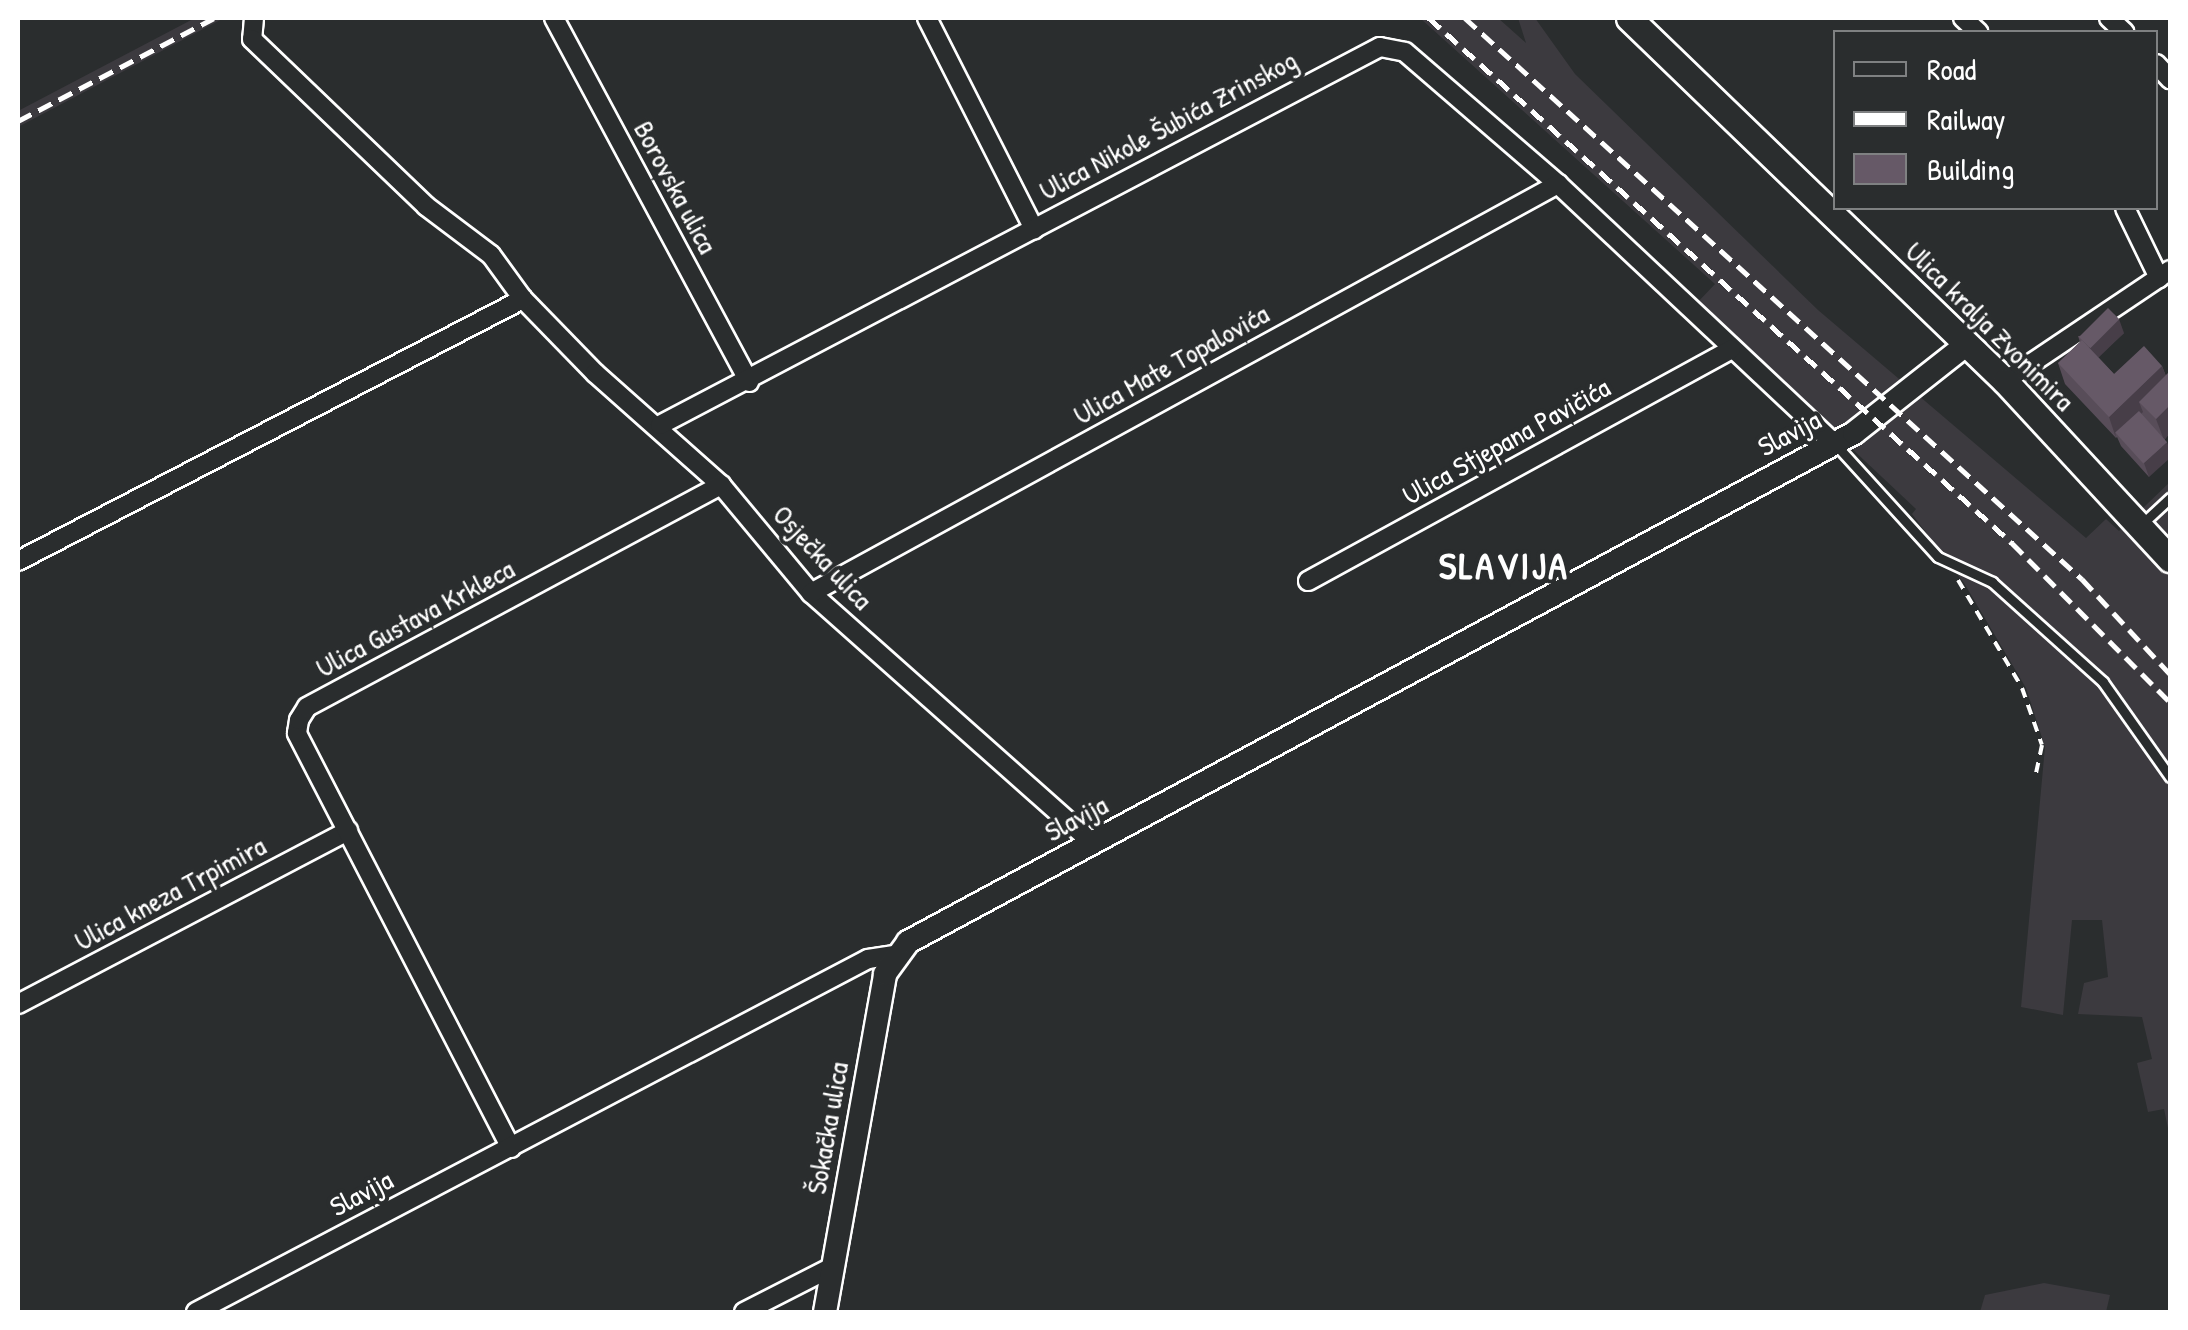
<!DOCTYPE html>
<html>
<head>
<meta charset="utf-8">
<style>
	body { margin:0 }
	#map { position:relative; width:2188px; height:1330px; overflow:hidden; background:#2a2d2e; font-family:"Patrick Hand",sans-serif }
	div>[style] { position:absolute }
	.built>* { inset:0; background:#3c3a3f }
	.path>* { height:4px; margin-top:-2px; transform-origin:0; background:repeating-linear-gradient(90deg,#fff 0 10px,transparent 0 18px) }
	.roads { filter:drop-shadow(2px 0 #fff) drop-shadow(-2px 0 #fff) drop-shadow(0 2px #fff) drop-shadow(0 -2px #fff) }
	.service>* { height:9px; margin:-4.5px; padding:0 4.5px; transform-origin:4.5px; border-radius:4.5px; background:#2a2d2e }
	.minor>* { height:18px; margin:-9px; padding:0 9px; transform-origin:9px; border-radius:9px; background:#2a2d2e }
	.tertiary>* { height:22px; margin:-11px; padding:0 11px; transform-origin:11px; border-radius:11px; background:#2a2d2e }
	.secondary>* { height:25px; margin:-12.5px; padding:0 12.5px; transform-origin:12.5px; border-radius:12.5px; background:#2a2d2e }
	.rail>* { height:5px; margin-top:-2.5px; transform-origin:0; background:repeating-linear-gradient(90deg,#fff 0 15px,transparent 0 23px) }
	.wall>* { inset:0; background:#584d59 }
	.shaded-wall>* { inset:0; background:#473e48 }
	.building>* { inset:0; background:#665967; transform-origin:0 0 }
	span { translate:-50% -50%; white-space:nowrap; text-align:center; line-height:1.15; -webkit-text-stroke:8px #2a2d2e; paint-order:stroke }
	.street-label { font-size:28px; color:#fff }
	.district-label { font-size:38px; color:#fff; font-weight:700; letter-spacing:2.5px }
	.frame { position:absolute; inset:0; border:20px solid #fff; pointer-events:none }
	.legend { position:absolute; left:1833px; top:30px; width:325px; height:180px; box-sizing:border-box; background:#2a2d2e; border:2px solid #7f8182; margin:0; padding:12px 18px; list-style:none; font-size:30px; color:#fff }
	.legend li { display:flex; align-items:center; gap:20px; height:50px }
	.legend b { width:50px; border:2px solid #7f8182 }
</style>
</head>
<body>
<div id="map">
	<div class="built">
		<div style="clip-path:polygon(195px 18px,224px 18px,18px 127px,18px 111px)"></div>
		<div style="clip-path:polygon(1420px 18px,1498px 18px,1526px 43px,1518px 18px,1535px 18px,1575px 74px,1818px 310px,2086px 538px,2106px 519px,2119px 531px,2170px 482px,2170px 1138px,2164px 1109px,2148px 1112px,2137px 1063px,2152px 1059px,2142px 1017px,2078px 1014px,2084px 983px,2108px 977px,2102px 920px,2072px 920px,2063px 1015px,2021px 1007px,2045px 747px,2026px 688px,1964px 583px,1912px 514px,1916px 509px,1697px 303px,1715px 284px)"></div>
		<div style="clip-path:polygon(2044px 1283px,2110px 1295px,2106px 1312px,1980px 1312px,1985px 1295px)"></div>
	</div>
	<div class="path">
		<div style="left:1958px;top:580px;width:126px;rotate:59.3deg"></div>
		<div style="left:2022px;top:688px;width:60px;rotate:70.7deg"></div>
		<div style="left:2042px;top:745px;width:34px;rotate:102deg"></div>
	</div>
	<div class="roads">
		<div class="service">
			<div style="left:1836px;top:445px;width:151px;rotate:47.7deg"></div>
			<div style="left:1938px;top:557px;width:60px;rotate:24.8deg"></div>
			<div style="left:1992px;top:582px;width:149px;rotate:42deg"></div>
			<div style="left:2103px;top:682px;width:116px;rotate:54.8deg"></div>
			<div style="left:2143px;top:523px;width:37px;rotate:-43deg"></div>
		</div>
		<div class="minor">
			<div style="left:254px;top:18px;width:21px;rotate:95deg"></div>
			<div style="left:252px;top:39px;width:241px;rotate:43.8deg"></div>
			<div style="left:426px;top:206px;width:81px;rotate:37deg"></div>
			<div style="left:491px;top:255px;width:54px;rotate:54deg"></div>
			<div style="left:523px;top:299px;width:103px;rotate:45.8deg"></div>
			<div style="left:595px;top:373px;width:169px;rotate:41.6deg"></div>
			<div style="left:721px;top:485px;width:141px;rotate:50.2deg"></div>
			<div style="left:811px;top:593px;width:377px;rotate:41.6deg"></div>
			<div style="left:554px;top:18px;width:413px;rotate:61.8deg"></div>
			<div style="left:927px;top:18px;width:237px;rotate:63.1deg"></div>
			<div style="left:1963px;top:18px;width:21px;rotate:43deg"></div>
			<div style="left:2109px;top:18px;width:21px;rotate:43deg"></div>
			<div style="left:2156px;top:64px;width:21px;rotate:47deg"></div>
			<div style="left:2125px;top:208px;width:78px;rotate:64.1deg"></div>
			<div style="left:2005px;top:381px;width:199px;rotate:-33.9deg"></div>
			<div style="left:660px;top:425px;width:813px;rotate:-27.7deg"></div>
			<div style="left:1380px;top:47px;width:25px;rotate:11deg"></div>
			<div style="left:1405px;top:52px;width:202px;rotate:40.8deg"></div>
			<div style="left:1558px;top:184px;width:378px;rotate:43.2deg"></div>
			<div style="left:18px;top:561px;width:569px;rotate:-27.42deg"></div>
			<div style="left:1308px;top:581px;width:482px;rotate:-28.7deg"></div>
			<div style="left:811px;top:593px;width:852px;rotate:-28.7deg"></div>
			<div style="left:18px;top:1004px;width:373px;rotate:-27.7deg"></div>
			<div style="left:511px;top:1148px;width:467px;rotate:-117.3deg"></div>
			<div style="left:297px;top:733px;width:13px;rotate:-81deg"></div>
			<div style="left:299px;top:720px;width:15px;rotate:-58deg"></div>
			<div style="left:307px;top:707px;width:470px;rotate:-28.2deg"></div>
			<div style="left:196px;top:1312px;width:759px;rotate:-27.71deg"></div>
			<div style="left:868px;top:959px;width:25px;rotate:-9deg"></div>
			<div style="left:744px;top:1312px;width:99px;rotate:-27.1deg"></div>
		</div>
		<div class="tertiary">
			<div style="left:825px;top:1312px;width:343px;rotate:-79.9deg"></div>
			<div style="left:885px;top:974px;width:39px;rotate:-54deg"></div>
			<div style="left:908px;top:942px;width:1074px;rotate:-28.28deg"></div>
			<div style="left:1854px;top:433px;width:144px;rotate:-38.2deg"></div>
		</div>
		<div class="secondary">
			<div style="left:1629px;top:18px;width:523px;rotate:43.99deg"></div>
			<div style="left:2005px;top:381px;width:243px;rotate:47.2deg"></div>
		</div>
	</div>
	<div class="rail">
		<div style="left:1429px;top:18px;width:785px;rotate:42deg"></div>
		<div style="left:2012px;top:543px;width:224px;rotate:45.2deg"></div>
		<div style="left:1465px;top:18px;width:834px;rotate:42.28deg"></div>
		<div style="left:2082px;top:579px;width:129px;rotate:47.2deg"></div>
		<div style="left:18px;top:121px;width:221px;rotate:-27.7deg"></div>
	</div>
	<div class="wall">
		<div style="clip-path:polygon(2124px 333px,2098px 357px,2114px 374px,2162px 366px,2166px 376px,2170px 371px,2170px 433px,2165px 439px,2149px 477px,2121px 446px,2117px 437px,2116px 438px,2065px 384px,2058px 363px,2080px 342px,2078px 336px)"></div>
	</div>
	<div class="shaded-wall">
		<div style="clip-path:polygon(2119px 319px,2124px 333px,2094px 362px,2088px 348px)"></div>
		<div style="clip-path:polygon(2162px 366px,2170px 387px,2139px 402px,2143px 412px,2119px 436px,2115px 432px,2116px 438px,2109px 417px)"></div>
		<div style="clip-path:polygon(2170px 405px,2170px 433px,2164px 440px,2156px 419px)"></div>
		<div style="clip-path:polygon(2167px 442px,2170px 450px,2170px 458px,2149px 477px,2144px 463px)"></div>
	</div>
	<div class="building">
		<div style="left:2108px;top:308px;width:16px;height:41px;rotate:45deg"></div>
		<div style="clip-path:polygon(2082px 340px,2114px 374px,2144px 346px,2162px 366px,2109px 417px,2058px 363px)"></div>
		<div style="clip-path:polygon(2170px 371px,2170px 405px,2156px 419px,2139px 402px)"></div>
		<div style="left:2139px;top:411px;width:42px;height:32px;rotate:48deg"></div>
	</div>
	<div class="street-label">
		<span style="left:1168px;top:125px;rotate:-28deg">Ulica Nikole Šubića Zrinskog</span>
		<span style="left:676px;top:187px;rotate:62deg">Borovska ulica</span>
		<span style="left:1990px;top:326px;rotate:45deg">Ulica kralja Zvonimira</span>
		<span style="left:1171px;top:364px;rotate:-29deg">Ulica Mate Topalovića</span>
		<span style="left:1789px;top:433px;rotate:-28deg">Slavija</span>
		<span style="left:1506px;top:441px;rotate:-29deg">Ulica Stjepana Pavičića</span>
		<span style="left:823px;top:557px;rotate:47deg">Osječka ulica</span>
		<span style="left:415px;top:618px;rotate:-28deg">Ulica Gustava Krkleca</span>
		<span style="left:1076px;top:818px;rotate:-28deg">Slavija</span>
		<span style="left:170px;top:893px;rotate:-28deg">Ulica kneza Trpimira</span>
		<span style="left:827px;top:1128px;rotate:-80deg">Šokačka ulica</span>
		<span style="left:361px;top:1193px;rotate:-28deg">Slavija</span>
	</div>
	<div class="district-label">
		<span style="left:1504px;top:566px">SLAVIJA</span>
	</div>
	<div class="frame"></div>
	<ul class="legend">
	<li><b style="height:12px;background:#2a2d2e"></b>Road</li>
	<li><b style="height:12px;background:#fff"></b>Railway</li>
	<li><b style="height:28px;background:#665967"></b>Building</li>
	</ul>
</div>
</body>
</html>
